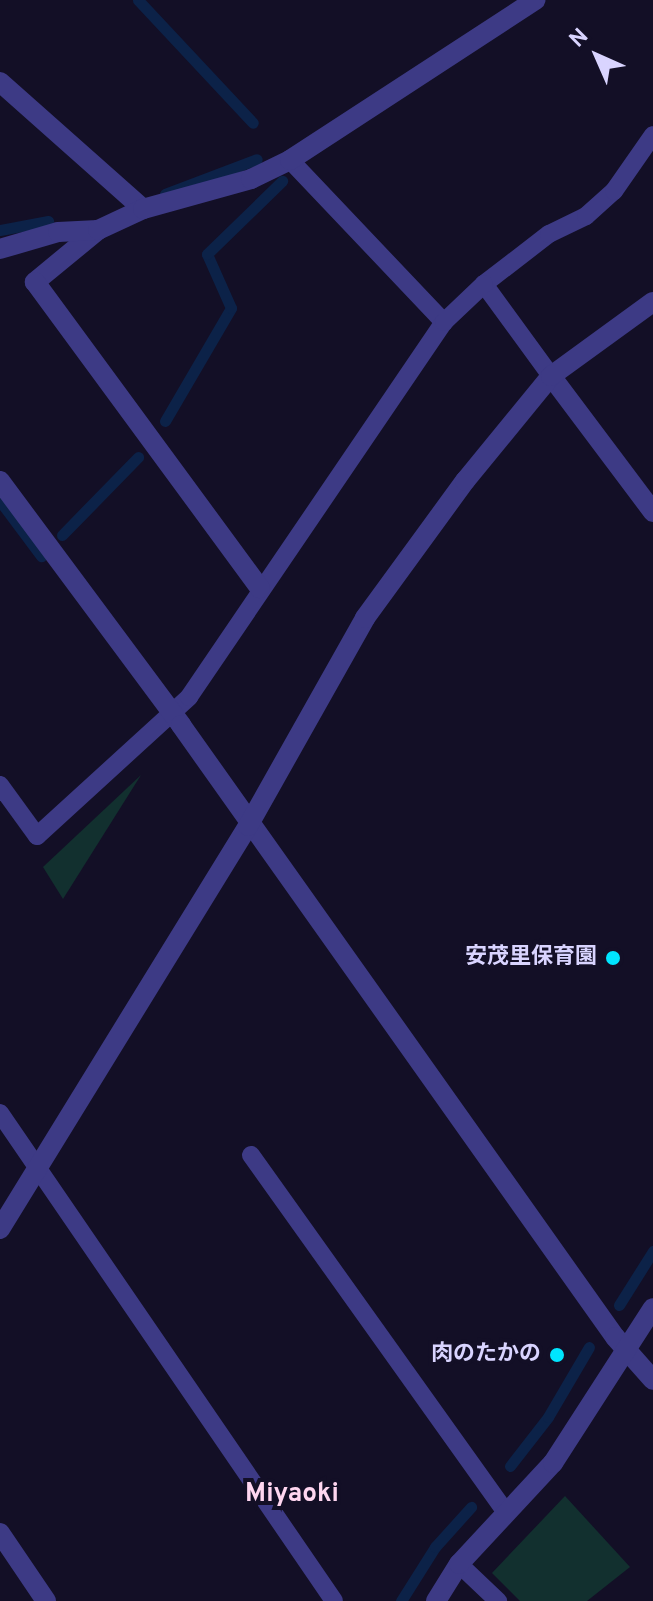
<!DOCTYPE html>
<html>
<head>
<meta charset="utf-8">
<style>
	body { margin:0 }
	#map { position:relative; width:653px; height:1601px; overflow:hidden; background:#130f26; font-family:Overpass,"Noto Sans JP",sans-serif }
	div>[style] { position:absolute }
	.green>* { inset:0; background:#12302f }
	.stream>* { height:11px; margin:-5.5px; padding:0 5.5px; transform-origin:5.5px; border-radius:5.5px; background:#0c2248 }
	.service>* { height:18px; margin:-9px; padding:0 9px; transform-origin:9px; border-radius:9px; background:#3d3a85 }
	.minor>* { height:20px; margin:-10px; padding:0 10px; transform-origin:10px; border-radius:10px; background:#3d3a85 }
	.dots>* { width:22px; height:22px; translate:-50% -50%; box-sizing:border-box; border:4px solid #130f26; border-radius:50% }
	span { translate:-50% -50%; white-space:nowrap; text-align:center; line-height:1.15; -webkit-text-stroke:8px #130f26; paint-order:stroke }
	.poi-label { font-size:22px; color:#d9d4ff; font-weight:700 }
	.right { translate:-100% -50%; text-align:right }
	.quarter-label { font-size:26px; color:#ffd6f0; font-weight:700 }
	.north { position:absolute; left:557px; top:16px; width:80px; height:80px; -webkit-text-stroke:6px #130f26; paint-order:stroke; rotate:315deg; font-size:22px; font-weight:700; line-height:32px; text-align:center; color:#d9d4ff }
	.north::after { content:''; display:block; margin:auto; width:28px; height:36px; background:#d9d4ff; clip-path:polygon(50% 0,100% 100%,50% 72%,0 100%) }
</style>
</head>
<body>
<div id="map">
	<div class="green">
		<div style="clip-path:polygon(141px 775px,63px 899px,43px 867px)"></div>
		<div style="clip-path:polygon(565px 1496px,630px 1567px,587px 1601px,520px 1601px,492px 1573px)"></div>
	</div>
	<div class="stream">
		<div style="left:138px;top:0;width:168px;rotate:46.9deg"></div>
		<div style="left:165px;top:194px;width:98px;rotate:-20.8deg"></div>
		<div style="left:0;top:230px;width:49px;rotate:-10.6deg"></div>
		<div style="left:165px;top:421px;width:131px;rotate:-59.7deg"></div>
		<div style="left:231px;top:308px;width:59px;rotate:-114deg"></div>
		<div style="left:207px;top:254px;width:105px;rotate:-44.2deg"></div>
		<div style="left:0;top:501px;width:69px;rotate:53.3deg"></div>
		<div style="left:62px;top:535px;width:109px;rotate:-45.7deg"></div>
		<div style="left:619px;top:1305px;width:64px;rotate:-57.8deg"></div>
		<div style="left:510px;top:1466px;width:62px;rotate:-52.2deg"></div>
		<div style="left:548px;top:1417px;width:81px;rotate:-59.6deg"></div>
		<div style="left:401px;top:1601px;width:64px;rotate:-57.8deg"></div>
		<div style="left:435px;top:1547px;width:54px;rotate:-48deg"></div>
	</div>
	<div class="service">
		<div style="left:290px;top:160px;width:224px;rotate:46.5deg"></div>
		<div style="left:551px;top:376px;width:114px;rotate:-126.1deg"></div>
		<div style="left:484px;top:284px;width:82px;rotate:-37.6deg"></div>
		<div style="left:549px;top:234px;width:41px;rotate:-25.9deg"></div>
		<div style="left:586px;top:216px;width:38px;rotate:-42deg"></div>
		<div style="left:614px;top:191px;width:68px;rotate:-55.1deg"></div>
		<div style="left:0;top:785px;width:63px;rotate:54deg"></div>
		<div style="left:37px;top:836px;width:206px;rotate:-42.4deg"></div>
		<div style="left:189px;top:697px;width:453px;rotate:-55.8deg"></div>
		<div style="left:444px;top:322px;width:55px;rotate:-43.5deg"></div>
		<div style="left:0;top:1113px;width:591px;rotate:55.61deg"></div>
		<div style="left:251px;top:1155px;width:437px;rotate:54.5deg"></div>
		<div style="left:459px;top:1564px;width:54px;rotate:43.5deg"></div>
	</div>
	<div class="minor">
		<div style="left:0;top:82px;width:191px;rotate:41.6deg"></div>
		<div style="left:98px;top:230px;width:82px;rotate:140.5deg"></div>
		<div style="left:35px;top:282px;width:380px;rotate:53.7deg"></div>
		<div style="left:0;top:249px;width:60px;rotate:-16.3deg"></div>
		<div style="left:58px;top:232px;width:40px;rotate:-2.9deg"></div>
		<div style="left:98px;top:230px;width:50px;rotate:-25deg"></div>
		<div style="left:143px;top:209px;width:112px;rotate:-15.5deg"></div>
		<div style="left:251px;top:179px;width:43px;rotate:-26deg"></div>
		<div style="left:290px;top:160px;width:293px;rotate:-33.1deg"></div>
		<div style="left:551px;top:376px;width:170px;rotate:53.1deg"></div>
		<div style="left:0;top:481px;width:304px;rotate:53.4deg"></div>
		<div style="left:181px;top:725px;width:750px;rotate:54.66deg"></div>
		<div style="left:615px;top:1337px;width:57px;rotate:48.5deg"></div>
		<div style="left:0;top:1229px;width:473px;rotate:-58.4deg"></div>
		<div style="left:248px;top:826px;width:239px;rotate:-60.6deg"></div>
		<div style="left:365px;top:618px;width:170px;rotate:-53.9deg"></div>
		<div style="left:465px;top:481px;width:136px;rotate:-50.7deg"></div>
		<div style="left:551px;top:376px;width:126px;rotate:-36deg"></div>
		<div style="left:0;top:1533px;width:82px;rotate:55.9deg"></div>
		<div style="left:436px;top:1601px;width:44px;rotate:-58.1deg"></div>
		<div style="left:459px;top:1564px;width:138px;rotate:-47.1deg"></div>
		<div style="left:553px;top:1463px;width:184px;rotate:-57.2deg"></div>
	</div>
	<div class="dots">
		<div style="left:613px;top:958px;background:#00e5ff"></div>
		<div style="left:557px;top:1355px;background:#00e5ff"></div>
	</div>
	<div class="poi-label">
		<span class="right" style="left:597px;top:958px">安茂里保育園</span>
		<span class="right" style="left:541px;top:1355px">肉のたかの</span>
	</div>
	<div class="quarter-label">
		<span style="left:292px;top:1495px">Miyaoki</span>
	</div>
	<div class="north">N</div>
</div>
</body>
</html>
